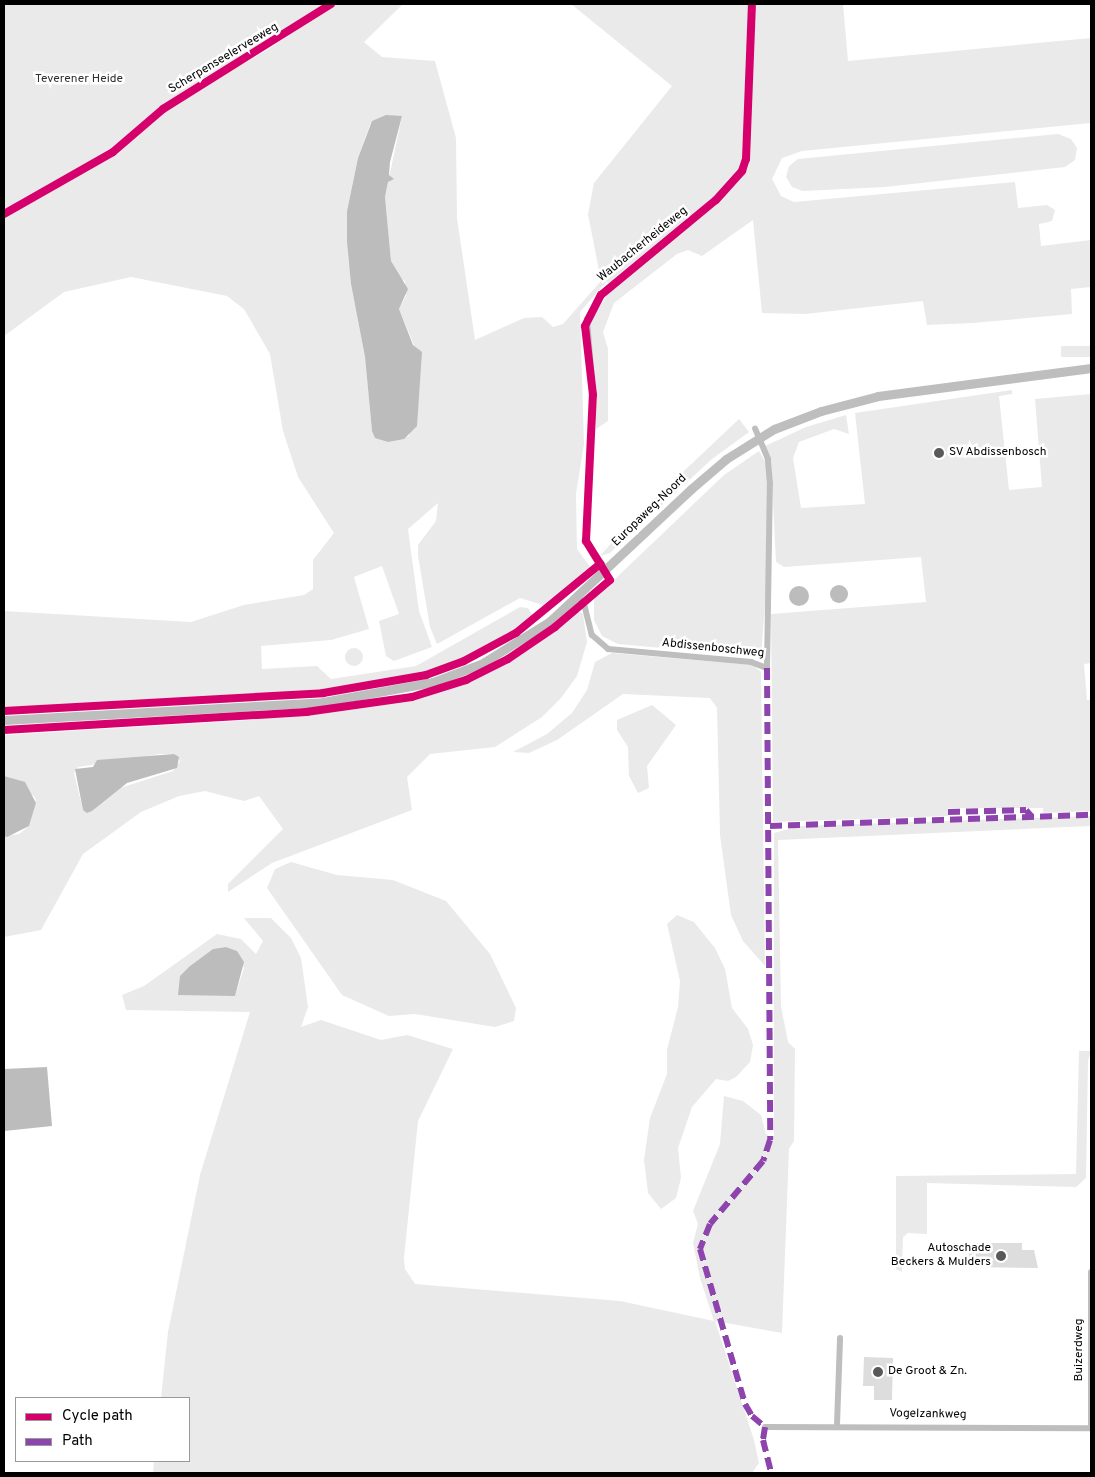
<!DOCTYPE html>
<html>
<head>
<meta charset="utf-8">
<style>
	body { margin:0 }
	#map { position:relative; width:1095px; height:1477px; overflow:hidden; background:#fff; font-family:Overpass,sans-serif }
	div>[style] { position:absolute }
	.green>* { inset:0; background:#eaeaea; transform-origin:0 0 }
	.round { border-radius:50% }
	.water>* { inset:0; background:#bcbcbc }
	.building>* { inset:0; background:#ddd }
	.minor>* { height:6px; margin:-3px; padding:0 3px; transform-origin:3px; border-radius:3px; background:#bebebe }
	.tertiary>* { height:9px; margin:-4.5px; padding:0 4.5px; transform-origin:4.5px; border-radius:4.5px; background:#bebebe }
	.quiet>* { height:6px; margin-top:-3px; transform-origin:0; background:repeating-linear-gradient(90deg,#8e44ad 0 12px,transparent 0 18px) }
	.cycleway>* { height:8px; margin:-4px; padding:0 4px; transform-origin:4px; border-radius:4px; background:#d6006c }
	.dots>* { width:14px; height:14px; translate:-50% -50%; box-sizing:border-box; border:2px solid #fff; border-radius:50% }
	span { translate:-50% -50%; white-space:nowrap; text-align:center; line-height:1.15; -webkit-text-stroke:5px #fff; paint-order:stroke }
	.street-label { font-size:12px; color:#000 }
	.park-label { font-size:12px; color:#303030 }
	.poi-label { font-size:12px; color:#000 }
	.left { translate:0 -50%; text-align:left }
	.right { translate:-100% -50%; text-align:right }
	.frame { position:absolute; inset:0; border:5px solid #000; pointer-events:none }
	.legend { position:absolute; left:15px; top:1397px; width:175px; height:65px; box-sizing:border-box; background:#fff; border:1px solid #999; margin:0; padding:6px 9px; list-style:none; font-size:15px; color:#000 }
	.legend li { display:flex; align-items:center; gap:10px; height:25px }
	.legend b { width:25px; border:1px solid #999 }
</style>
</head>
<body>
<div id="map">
	<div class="green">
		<div style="clip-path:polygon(4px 4px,327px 4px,271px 44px,200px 83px,147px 119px,110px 152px,4px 212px)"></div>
		<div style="clip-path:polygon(evenodd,335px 4px,403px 4px,364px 42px,382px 57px,435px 61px,456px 138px,457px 218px,475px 340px,524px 318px,542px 317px,553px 327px,563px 324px,601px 281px,588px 214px,594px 183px,672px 86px,571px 4px,843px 4px,848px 61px,1091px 38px,1091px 123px,802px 151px,782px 158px,772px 179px,781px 196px,794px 202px,1015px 182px,1018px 208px,1047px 205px,1055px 210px,1052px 221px,1039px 224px,1041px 246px,1091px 240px,1091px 287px,1071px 289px,1072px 314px,973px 323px,927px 325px,923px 301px,805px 314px,762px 313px,753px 220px,702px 256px,688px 250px,677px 254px,614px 303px,603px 332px,608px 349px,608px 421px,596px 429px,590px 321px,610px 291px,607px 281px,580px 312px,584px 444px,576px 494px,577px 549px,591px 568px,549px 607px,520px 598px,437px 644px,430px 627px,418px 556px,418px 545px,436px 521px,438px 503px,408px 529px,419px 611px,432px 647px,394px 661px,386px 656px,379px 621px,399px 614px,382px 566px,354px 577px,369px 629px,331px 640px,261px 646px,262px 669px,317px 666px,331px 679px,416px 666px,520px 607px,528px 608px,535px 619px,514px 633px,451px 665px,378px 684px,254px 696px,4px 709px,4px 611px,191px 622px,244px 605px,304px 595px,313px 589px,313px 560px,334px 533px,298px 477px,283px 431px,270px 354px,244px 309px,227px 296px,131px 277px,64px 292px,4px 336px,4px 217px,108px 157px,181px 99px,267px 50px,335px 4px,402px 116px,385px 197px,391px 261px,398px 277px,405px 281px,406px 296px,399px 309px,414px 345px,409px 436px,388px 442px,372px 431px,365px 357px,351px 284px,347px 211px,358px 158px,369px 127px,372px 121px,402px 116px)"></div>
		<div style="clip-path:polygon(1058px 134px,1071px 139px,1077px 148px,1075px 160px,1065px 167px,885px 187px,803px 191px,792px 187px,786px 177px,789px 166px,798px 159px)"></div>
		<div style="left:1091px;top:346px;width:11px;height:30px;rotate:90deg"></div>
		<div style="clip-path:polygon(1012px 390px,1012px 394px,999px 396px,1009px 490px,1042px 487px,1035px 399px,1091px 394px,1091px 663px,1084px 664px,1087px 700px,1091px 700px,1091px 811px,1043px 813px,1043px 808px,948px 808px,948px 816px,773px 822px,771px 614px,926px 602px,921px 557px,784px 567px,776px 562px,771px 461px,765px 446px,806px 427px,846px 415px,849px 434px,834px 429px,799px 442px,793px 458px,801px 508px,865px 504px,855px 413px)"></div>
		<div style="clip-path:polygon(739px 419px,749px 432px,712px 459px,610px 553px,600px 556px,629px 523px)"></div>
		<div style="clip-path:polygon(759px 451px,767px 465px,768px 565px,761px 657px,618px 644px,602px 636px,594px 620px,594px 599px,724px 475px)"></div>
		<div style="clip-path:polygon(evenodd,578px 611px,583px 614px,587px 642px,577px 676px,561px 698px,542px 717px,495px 747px,430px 754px,407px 777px,412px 810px,272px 863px,228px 892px,228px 884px,283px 829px,259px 796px,244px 801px,205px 791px,179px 796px,141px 812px,83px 854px,41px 930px,4px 937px,4px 836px,19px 834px,29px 826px,36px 803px,35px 797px,4px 776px,4px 735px,252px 720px,392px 703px,481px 676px,526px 650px,578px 611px,160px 754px,174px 754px,180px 761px,173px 771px,117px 789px,92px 811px,83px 810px,74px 773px,78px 767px,160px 754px)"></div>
		<div class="round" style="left:345px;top:648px;width:18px;height:18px"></div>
		<div style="clip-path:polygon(612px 653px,753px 665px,761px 672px,765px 966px,743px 941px,731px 915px,720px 835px,717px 708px,710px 698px,623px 694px,557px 740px,529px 753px,513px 752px,547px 734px,572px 713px,587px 690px,595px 662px)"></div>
		<div style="clip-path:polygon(652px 705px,676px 725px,647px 766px,649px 788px,638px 793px,629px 776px,628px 747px,617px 730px,617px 720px)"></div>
		<div style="clip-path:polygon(evenodd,1091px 816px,1091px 826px,778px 840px,781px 1006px,788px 1042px,795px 1049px,794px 1141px,789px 1149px,782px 1333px,715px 1321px,754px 1440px,759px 1463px,752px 1473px,153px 1473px,154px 1461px,189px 1461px,189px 1398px,161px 1398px,168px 1332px,200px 1175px,250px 1012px,126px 1010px,122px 995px,144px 986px,217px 934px,241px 939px,256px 954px,263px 941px,244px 918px,271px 918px,291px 938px,301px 958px,308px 1007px,301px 1027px,321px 1020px,381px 1040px,407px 1035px,453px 1049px,418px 1121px,404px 1258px,405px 1269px,415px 1284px,620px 1301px,714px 1321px,700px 1278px,693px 1243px,698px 1224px,693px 1211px,720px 1144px,724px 1096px,743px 1101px,761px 1115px,766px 1134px,774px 1141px,774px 833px,800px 826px,1091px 816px,226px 947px,237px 951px,244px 968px,235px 996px,190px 966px,213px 949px,226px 947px)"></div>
		<div style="clip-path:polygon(291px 862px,337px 875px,393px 880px,446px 901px,490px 954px,516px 1008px,514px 1021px,495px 1027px,415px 1014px,389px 1016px,342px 995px,267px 888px,275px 869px)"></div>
		<div style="clip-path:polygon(677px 915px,694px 922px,715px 948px,725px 969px,732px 1008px,748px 1029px,753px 1045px,750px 1062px,736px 1077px,728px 1081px,716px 1079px,692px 1107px,678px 1148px,681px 1178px,676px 1198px,661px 1209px,648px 1193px,644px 1160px,650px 1118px,667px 1074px,667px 1050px,678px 1007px,680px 981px,667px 924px)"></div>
		<div style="clip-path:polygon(1079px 1051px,1091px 1051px,1088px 1061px,1086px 1178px,1076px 1187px,927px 1183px,927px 1234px,908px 1233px,903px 1237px,902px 1272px,896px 1269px,896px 1176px,1076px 1174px)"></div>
	</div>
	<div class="water">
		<div style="clip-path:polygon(386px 115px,402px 116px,390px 162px,389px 175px,394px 179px,388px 182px,385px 197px,391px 261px,408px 289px,399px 309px,413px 345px,422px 352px,417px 426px,404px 439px,388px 442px,375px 438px,372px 431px,365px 357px,351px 284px,347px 241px,347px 211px,358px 158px,372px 121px)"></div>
		<div class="round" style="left:830px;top:585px;width:18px;height:18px"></div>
		<div class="round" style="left:789px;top:586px;width:20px;height:20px"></div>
		<div style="clip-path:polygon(174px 754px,179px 757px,177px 768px,127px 783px,92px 811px,87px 813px,83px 810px,75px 769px,93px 767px,97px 760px)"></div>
		<div style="clip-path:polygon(4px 776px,25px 782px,36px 803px,29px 826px,7px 837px,4px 836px)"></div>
		<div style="clip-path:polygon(226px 947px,237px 951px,244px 962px,235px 996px,178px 995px,180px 976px,190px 966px,213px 949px)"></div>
		<div style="clip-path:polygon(47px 1067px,52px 1126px,4px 1131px,4px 1069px)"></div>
	</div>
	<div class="building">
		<div style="clip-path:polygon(967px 1243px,1022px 1243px,1022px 1250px,1034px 1250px,1038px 1268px,967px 1267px)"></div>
		<div style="clip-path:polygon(864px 1357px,893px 1358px,892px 1400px,874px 1400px,874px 1386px,863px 1386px)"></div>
	</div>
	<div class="minor">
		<div style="left:607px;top:571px;width:37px;rotate:-125deg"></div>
		<div style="left:586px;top:541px;width:146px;rotate:-87.3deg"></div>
		<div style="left:593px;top:395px;width:76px;rotate:-94.5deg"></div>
		<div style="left:587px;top:319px;width:28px;rotate:-60deg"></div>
		<div style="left:601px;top:295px;width:149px;rotate:-39.6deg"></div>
		<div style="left:716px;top:200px;width:39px;rotate:-48deg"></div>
		<div style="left:742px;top:171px;width:13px;rotate:-72deg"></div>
		<div style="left:746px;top:159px;width:155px;rotate:-87.8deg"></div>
		<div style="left:578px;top:597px;width:9px;rotate:49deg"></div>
		<div style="left:584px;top:604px;width:32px;rotate:76deg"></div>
		<div style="left:592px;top:635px;width:21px;rotate:41deg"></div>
		<div style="left:608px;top:649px;width:144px;rotate:5.2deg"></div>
		<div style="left:751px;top:662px;width:17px;rotate:21deg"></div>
		<div style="left:767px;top:668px;width:184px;rotate:-89.1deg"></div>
		<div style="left:770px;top:484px;width:25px;rotate:-95deg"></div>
		<div style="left:768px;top:459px;width:33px;rotate:-113deg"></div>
		<div style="left:837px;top:1425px;width:87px;rotate:-88deg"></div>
		<div style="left:765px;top:1427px;width:326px;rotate:0.2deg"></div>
		<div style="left:1091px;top:1428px;width:156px;rotate:-90deg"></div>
	</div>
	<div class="tertiary">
		<div style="left:4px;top:720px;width:320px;rotate:-3.2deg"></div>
		<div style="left:323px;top:702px;width:112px;rotate:-10.3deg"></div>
		<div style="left:433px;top:682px;width:51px;rotate:-20.6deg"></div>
		<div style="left:481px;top:664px;width:81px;rotate:-31.9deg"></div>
		<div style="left:550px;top:621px;width:193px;rotate:-43.1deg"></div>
		<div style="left:691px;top:489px;width:46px;rotate:-40.6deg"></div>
		<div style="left:726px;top:459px;width:57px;rotate:-32deg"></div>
		<div style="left:774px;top:429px;width:50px;rotate:-21deg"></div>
		<div style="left:821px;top:411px;width:59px;rotate:-14.7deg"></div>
		<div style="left:878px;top:396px;width:215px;rotate:-7.5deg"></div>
	</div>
	<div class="quiet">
		<div style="left:767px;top:668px;width:472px;rotate:89.6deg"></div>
		<div style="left:770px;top:1140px;width:22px;rotate:108deg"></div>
		<div style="left:763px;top:1161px;width:82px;rotate:130.1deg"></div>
		<div style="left:710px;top:1224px;width:27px;rotate:112deg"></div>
		<div style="left:700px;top:1249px;width:161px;rotate:73.8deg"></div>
		<div style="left:745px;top:1404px;width:14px;rotate:60deg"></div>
		<div style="left:752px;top:1416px;width:17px;rotate:40deg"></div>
		<div style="left:765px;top:1427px;width:13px;rotate:99deg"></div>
		<div style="left:763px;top:1440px;width:34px;rotate:76deg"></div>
		<div style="left:948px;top:812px;width:78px;rotate:-1.5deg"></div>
		<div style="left:1026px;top:810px;width:9px;rotate:49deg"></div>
		<div style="left:770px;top:826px;width:321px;rotate:-2deg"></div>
	</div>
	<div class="cycleway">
		<div style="left:4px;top:214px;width:125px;rotate:-29.6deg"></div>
		<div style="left:113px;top:152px;width:66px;rotate:-40.7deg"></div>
		<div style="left:163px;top:109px;width:198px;rotate:-32deg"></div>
		<div style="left:4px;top:711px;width:320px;rotate:-3.2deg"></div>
		<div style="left:323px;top:693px;width:105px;rotate:-9.9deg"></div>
		<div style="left:426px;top:675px;width:40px;rotate:-20.2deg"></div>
		<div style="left:464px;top:661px;width:59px;rotate:-28.3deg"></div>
		<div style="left:516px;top:633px;width:109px;rotate:-39.4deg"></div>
		<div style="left:4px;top:730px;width:303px;rotate:-3.4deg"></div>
		<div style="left:306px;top:712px;width:107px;rotate:-8.1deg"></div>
		<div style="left:412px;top:697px;width:57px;rotate:-17.5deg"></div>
		<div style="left:466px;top:680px;width:47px;rotate:-26.6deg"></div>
		<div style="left:508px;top:659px;width:57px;rotate:-34.2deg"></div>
		<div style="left:555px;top:627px;width:72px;rotate:-40.5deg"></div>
		<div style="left:610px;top:580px;width:46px;rotate:-121.6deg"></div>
		<div style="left:586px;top:541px;width:146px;rotate:-87.3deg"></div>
		<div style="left:593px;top:395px;width:69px;rotate:-96.6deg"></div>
		<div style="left:585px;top:326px;width:35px;rotate:-63deg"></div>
		<div style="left:601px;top:295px;width:149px;rotate:-39.6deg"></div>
		<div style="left:716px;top:200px;width:39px;rotate:-48deg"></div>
		<div style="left:742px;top:171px;width:13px;rotate:-72deg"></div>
		<div style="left:746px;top:159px;width:155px;rotate:-87.8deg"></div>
	</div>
	<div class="dots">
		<div style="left:939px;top:453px;background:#595959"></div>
		<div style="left:1001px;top:1256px;background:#595959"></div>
		<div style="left:878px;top:1372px;background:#595959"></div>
	</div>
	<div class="street-label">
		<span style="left:224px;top:59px;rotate:-31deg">Scherpenseelerveeweg</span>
		<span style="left:643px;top:245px;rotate:-39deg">Waubacherheideweg</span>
		<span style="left:650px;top:511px;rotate:-44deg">Europaweg-Noord</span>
		<span style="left:713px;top:649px;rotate:6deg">Abdissenboschweg</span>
		<span style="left:1080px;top:1350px;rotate:-90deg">Buizerdweg</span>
		<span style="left:928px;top:1415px;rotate:1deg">Vogelzankweg</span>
	</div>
	<div class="park-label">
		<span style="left:79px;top:80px">Teverener Heide</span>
	</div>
	<div class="poi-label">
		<span class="left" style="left:949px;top:453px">SV Abdissenbosch</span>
		<span class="right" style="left:991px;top:1256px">Autoschade<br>Beckers &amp; Mulders</span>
		<span class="left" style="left:888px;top:1372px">De Groot &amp; Zn.</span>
	</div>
	<div class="frame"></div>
	<ul class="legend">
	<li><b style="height:6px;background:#d6006c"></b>Cycle path</li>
	<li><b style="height:6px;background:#8e44ad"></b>Path</li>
	</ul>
</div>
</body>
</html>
